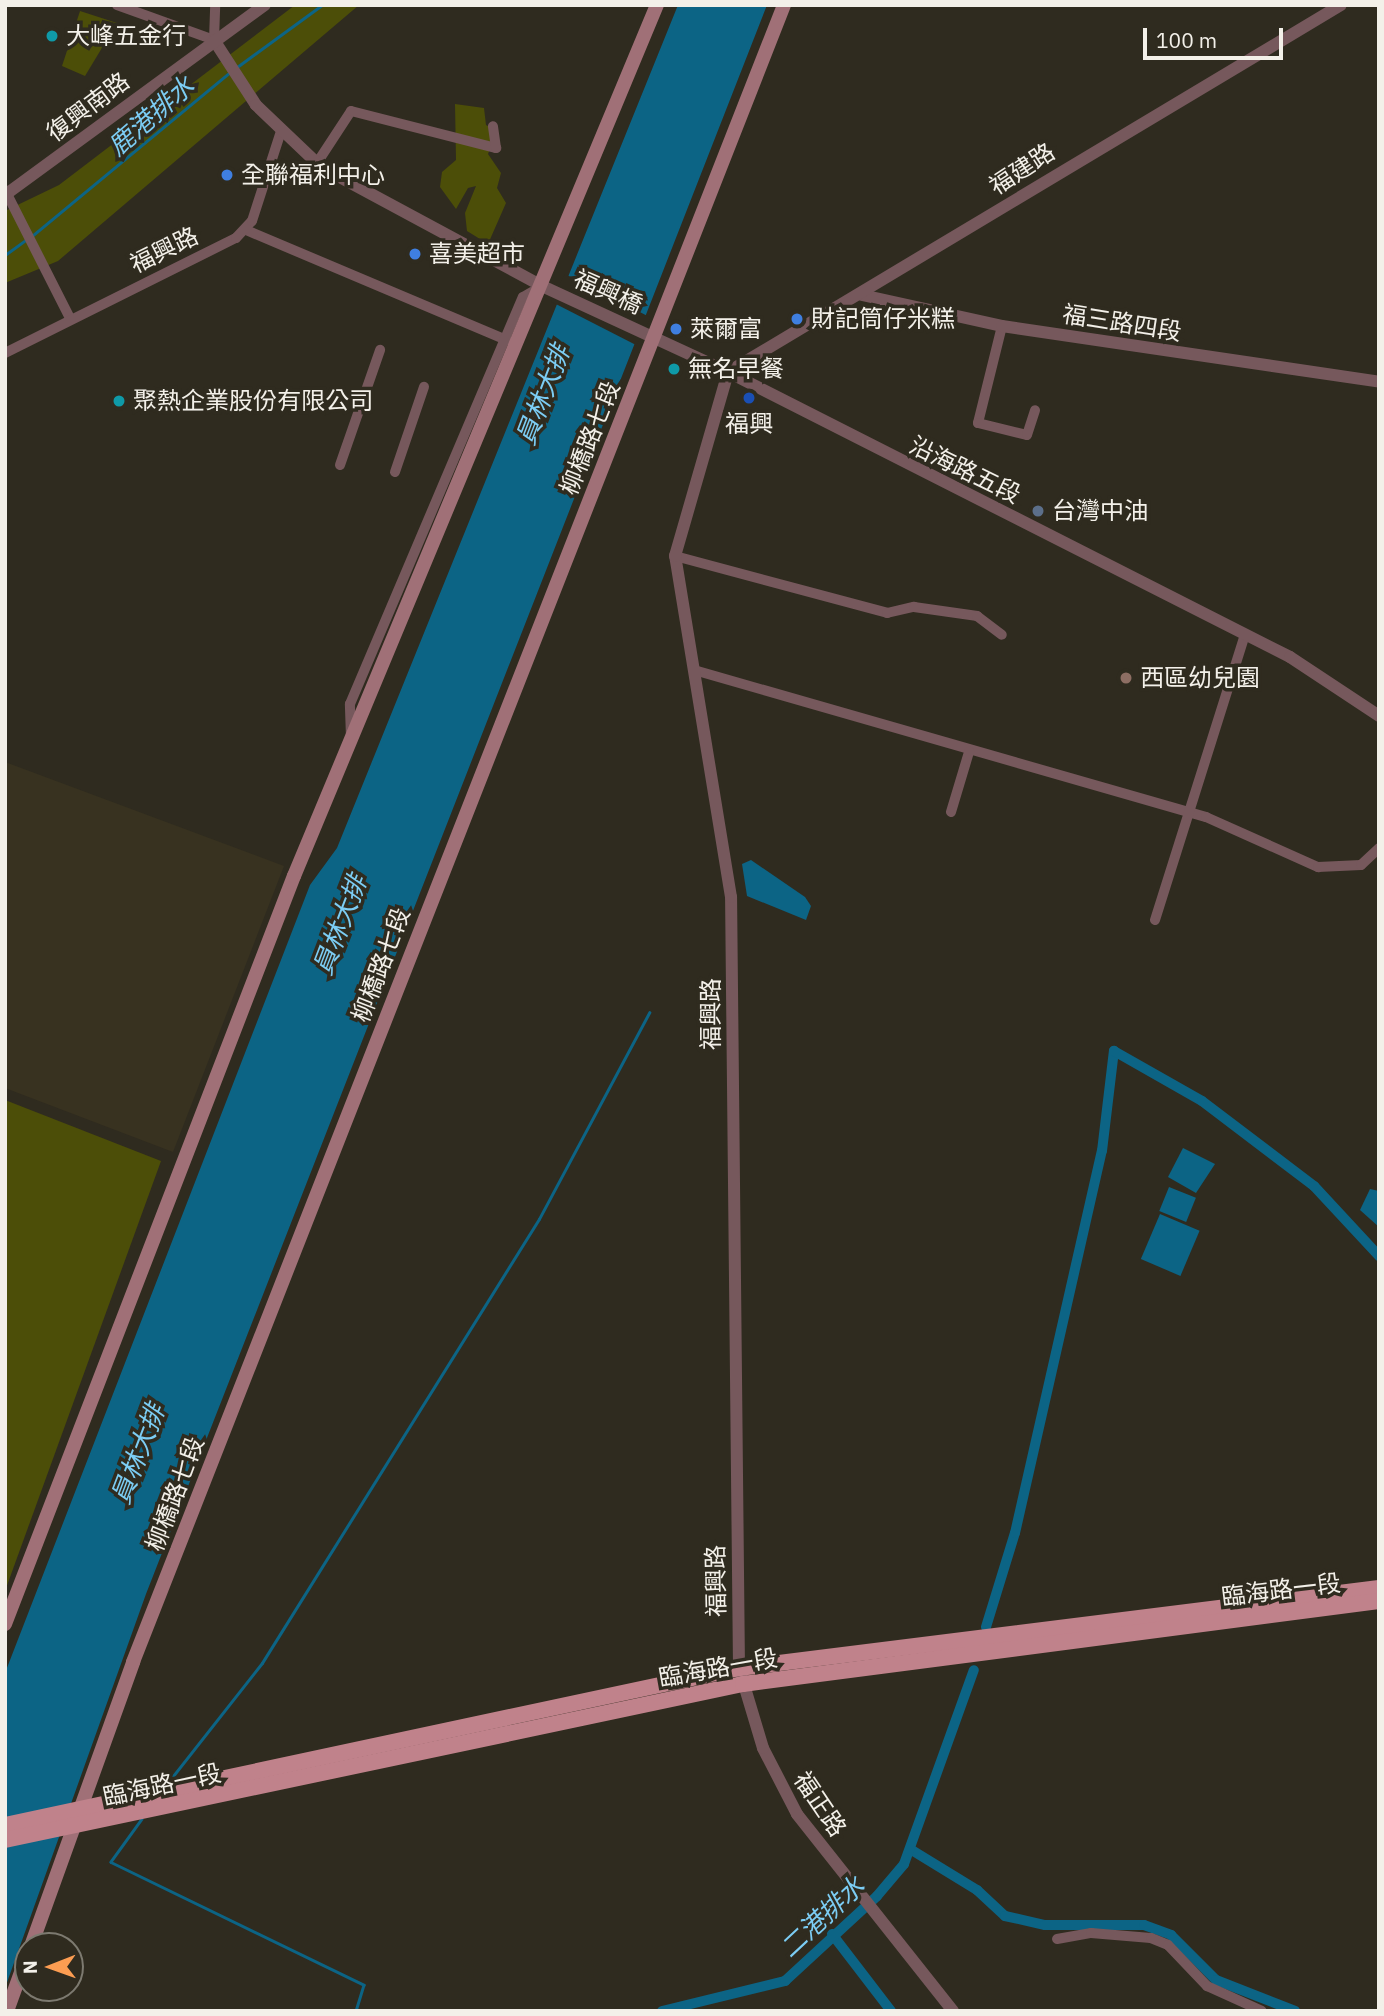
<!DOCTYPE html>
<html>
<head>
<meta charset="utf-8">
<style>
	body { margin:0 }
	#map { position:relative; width:1384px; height:2016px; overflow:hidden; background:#2f2b1f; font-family:"IBM Plex Sans","Noto Sans TC",sans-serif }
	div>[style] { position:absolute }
	.built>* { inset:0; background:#383220 }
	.green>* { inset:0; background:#4c4e08 }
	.water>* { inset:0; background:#0c6485; transform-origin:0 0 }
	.pier>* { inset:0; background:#2f2b1f; transform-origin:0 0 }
	.stream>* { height:2.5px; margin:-1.25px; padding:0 1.25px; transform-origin:1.25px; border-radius:1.25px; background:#0c6485 }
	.canal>* { height:10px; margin:-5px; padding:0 5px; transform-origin:5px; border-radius:5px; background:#0c6485 }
	.minor>* { height:10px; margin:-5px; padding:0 5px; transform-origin:5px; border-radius:5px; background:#76585c }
	.tertiary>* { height:12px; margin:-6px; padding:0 6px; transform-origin:6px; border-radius:6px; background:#76585c }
	.secondary>* { height:14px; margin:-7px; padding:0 7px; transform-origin:7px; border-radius:7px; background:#a07077 }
	.primary>* { height:16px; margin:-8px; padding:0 8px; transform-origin:8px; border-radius:8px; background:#c0828b }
	.dots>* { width:19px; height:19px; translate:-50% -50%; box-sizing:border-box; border:4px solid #2f2b1f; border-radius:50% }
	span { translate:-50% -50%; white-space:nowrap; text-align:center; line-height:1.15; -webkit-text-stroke:7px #2f2b1f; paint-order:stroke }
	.poi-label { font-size:24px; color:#f3f0e9 }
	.left { translate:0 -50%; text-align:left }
	.street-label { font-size:24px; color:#f3f0e9 }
	.water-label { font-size:26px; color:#7ccdf4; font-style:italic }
	.frame { position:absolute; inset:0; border:7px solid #f3f0e9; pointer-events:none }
	.north { position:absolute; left:14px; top:1932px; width:70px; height:70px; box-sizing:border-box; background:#2f2b1f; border:2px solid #7d7a70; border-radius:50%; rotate:269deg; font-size:19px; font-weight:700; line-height:28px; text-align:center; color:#f3f0e9 }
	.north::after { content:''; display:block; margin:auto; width:24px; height:32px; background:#fc9d52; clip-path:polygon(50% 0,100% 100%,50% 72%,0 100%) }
	.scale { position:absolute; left:1143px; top:28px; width:140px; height:32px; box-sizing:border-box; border:4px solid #f3f0e9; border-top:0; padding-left:9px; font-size:21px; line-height:24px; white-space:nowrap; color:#f3f0e9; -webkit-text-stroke:5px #2f2b1f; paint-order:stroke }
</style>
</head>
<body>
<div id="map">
	<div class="built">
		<div style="clip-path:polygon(5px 762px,284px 866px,173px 1152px,5px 1088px)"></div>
	</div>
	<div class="green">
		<div style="clip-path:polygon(295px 5px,359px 5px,58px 261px,5px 283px,5px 211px,59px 185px)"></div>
		<div style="clip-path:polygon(80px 11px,117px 23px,85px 76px,62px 66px)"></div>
		<div style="clip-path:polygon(455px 104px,484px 108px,486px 125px,497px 131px,488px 154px,501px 173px,497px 188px,506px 203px,488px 244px,467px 231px,465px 213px,476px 186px,468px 188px,456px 209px,440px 187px,442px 172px,456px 160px)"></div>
		<div style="clip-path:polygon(5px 1100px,161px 1161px,5px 1591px)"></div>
	</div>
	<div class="water">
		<div style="clip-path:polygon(678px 5px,767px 5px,146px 1594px,5px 1988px,5px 1673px,310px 885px,337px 848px)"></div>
		<div style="clip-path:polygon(751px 860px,805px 897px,811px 906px,806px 920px,747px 896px,742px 864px)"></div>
		<div style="clip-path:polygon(1183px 1148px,1215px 1164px,1196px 1193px,1168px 1177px)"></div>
		<div style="left:1169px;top:1187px;width:29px;height:26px;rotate:22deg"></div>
		<div style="clip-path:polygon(1370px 1189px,1379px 1191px,1379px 1227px,1360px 1210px)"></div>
		<div style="left:1160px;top:1214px;width:43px;height:49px;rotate:23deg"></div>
	</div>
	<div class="pier">
		<div style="left:565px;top:274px;width:96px;height:31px;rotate:27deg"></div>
	</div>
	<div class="stream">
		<div style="left:237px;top:67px;width:105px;rotate:-36.1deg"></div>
		<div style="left:32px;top:236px;width:256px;rotate:-39.6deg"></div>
		<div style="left:5px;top:255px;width:26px;rotate:-36deg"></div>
		<div style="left:166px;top:1785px;width:155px;rotate:-51.8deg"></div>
		<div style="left:262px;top:1663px;width:523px;rotate:-58.04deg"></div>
		<div style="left:539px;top:1219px;width:234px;rotate:-61.9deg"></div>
		<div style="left:142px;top:1819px;width:53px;rotate:125.8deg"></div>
		<div style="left:111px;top:1862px;width:281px;rotate:25.9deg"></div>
		<div style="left:364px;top:1985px;width:27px;rotate:107deg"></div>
	</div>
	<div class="canal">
		<div style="left:986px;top:1627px;width:98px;rotate:-72.9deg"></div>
		<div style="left:1015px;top:1533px;width:392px;rotate:-77.2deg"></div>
		<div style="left:1102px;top:1151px;width:101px;rotate:-83.2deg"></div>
		<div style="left:1114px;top:1051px;width:101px;rotate:29.6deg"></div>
		<div style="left:1202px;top:1101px;width:141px;rotate:37.2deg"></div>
		<div style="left:1314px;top:1186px;width:96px;rotate:47.1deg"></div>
		<div style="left:910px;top:1849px;width:79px;rotate:31.5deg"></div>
		<div style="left:977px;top:1890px;width:38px;rotate:43deg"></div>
		<div style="left:1005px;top:1916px;width:41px;rotate:12.7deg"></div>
		<div style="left:1045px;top:1925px;width:99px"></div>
		<div style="left:1144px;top:1925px;width:29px;rotate:20deg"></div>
		<div style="left:1171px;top:1935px;width:64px;rotate:45deg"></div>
		<div style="left:1216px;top:1980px;width:85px;rotate:21.4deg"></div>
		<div style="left:832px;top:1934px;width:97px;rotate:52.5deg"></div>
		<div style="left:662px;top:2011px;width:127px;rotate:-13.7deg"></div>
		<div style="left:785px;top:1981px;width:125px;rotate:-42.7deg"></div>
		<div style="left:877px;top:1896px;width:42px;rotate:-49.8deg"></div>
		<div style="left:904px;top:1864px;width:206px;rotate:-70.2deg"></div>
	</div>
	<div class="minor">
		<div style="left:117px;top:5px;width:103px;rotate:19.8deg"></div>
		<div style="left:214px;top:40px;width:35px;rotate:-88deg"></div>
		<div style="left:317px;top:163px;width:62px;rotate:-56.8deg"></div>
		<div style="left:351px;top:111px;width:150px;rotate:14.3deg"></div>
		<div style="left:496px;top:148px;width:22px;rotate:-98deg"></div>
		<div style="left:5px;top:190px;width:144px;rotate:63.1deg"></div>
		<div style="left:246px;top:230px;width:283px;rotate:22.9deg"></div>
		<div style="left:1002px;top:326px;width:100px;rotate:103.9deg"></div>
		<div style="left:978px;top:423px;width:50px;rotate:13.8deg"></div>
		<div style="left:1027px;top:435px;width:26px;rotate:-72deg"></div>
		<div style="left:5px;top:353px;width:258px;rotate:-26.5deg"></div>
		<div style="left:236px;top:238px;width:23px;rotate:-47deg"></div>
		<div style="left:252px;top:221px;width:95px;rotate:-72.1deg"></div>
		<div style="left:340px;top:465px;width:122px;rotate:-70.8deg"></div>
		<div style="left:395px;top:472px;width:90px;rotate:-71.2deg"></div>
		<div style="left:675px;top:556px;width:220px;rotate:15deg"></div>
		<div style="left:887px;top:613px;width:28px;rotate:-13deg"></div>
		<div style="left:914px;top:607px;width:64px;rotate:8.1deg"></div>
		<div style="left:977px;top:616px;width:31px;rotate:37deg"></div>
		<div style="left:694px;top:670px;width:533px;rotate:16.02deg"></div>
		<div style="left:1206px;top:817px;width:123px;rotate:24.1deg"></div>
		<div style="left:1318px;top:867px;width:43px;rotate:-2.7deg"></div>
		<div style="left:1361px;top:865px;width:25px;rotate:-43deg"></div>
		<div style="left:351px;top:737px;width:33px;rotate:-92deg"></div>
		<div style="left:350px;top:704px;width:442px;rotate:-67deg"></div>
		<div style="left:523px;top:297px;width:22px;rotate:-30deg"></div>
		<div style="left:951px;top:812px;width:63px;rotate:-73.3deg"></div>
		<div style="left:1155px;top:920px;width:299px;rotate:-72.5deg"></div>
		<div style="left:1057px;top:1939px;width:35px;rotate:-10deg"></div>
		<div style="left:1091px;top:1933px;width:60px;rotate:4.8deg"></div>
		<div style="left:1151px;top:1938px;width:18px;rotate:22deg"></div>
		<div style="left:1168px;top:1945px;width:57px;rotate:46.4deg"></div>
		<div style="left:1207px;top:1986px;width:60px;rotate:24.4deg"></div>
	</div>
	<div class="tertiary">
		<div style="left:214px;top:40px;width:77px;rotate:57.1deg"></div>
		<div style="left:256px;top:105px;width:90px;rotate:43.6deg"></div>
		<div style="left:321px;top:167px;width:251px;rotate:28.3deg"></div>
		<div style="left:542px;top:286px;width:205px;rotate:24.8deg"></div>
		<div style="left:728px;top:372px;width:630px;rotate:26.89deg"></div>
		<div style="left:1290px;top:657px;width:107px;rotate:33.5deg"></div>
		<div style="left:5px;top:195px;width:322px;rotate:-36.2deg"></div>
		<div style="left:862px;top:295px;width:143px;rotate:12.5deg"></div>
		<div style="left:1002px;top:326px;width:381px;rotate:8.4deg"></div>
		<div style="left:953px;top:2011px;width:251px;rotate:-128.4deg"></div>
		<div style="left:797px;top:1814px;width:74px;rotate:-117.3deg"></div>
		<div style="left:763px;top:1748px;width:84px;rotate:-106.7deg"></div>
		<div style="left:739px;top:1668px;width:771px;rotate:-90.59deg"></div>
		<div style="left:731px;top:897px;width:346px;rotate:-99.3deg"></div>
		<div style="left:675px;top:556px;width:191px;rotate:-73.9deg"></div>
		<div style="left:728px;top:372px;width:714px;rotate:-30.91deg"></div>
	</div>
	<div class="secondary">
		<div style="left:5px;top:1624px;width:802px;rotate:-68.88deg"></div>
		<div style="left:294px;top:876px;width:944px;rotate:-67.38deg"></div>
		<div style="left:31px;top:1946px;width:302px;rotate:-70.2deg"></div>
		<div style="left:133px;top:1662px;width:1780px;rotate:-68.55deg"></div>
		<div style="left:7px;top:2011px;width:62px;rotate:-70.1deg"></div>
	</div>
	<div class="primary">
		<div style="left:5px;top:1825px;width:751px;rotate:-12.07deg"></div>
		<div style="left:739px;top:1668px;width:645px;rotate:-7.13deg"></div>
		<div style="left:5px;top:1840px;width:754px;rotate:-11.94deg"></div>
		<div style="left:743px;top:1684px;width:641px;rotate:-7.44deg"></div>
	</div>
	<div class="dots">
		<div style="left:52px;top:36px;background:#0f9aa8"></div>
		<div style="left:227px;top:175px;background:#3f7fe0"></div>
		<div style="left:415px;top:254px;background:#3f7fe0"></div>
		<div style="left:797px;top:319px;background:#3f7fe0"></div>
		<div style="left:676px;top:329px;background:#3f7fe0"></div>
		<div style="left:674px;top:369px;background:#0f9aa8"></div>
		<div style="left:749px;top:398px;background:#1a4fb4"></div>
		<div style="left:119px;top:401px;background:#0f9aa8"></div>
		<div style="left:1038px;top:511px;background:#5c6f8a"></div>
		<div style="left:1126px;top:678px;background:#8d6e63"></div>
	</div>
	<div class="poi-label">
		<span class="left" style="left:66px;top:36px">大峰五金行</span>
		<span class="left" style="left:241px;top:175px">全聯福利中心</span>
		<span class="left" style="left:429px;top:254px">喜美超市</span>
		<span class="left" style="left:811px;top:319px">財記筒仔米糕</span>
		<span class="left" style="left:690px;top:329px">萊爾富</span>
		<span class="left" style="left:688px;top:369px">無名早餐</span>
		<span class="left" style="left:133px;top:401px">聚熱企業股份有限公司</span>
		<span style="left:749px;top:424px">福興</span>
		<span class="left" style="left:1052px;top:511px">台灣中油</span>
		<span class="left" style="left:1140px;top:678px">西區幼兒園</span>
	</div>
	<div class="street-label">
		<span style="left:88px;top:107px;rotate:-37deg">復興南路</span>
		<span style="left:1022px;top:169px;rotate:-33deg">福建路</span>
		<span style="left:164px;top:250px;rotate:-26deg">福興路</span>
		<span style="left:608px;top:292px;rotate:24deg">福興橋</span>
		<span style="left:1122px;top:323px;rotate:9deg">福三路四段</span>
		<span style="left:590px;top:438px;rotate:-68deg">柳橋路七段</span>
		<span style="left:965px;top:470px;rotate:26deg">沿海路五段</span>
		<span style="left:381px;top:965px;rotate:-69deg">柳橋路七段</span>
		<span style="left:711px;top:1014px;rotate:-90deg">福興路</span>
		<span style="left:175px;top:1494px;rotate:-69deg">柳橋路七段</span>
		<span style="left:716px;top:1581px;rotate:-91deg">福興路</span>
		<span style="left:1281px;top:1590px;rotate:-7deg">臨海路一段</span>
		<span style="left:718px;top:1668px;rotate:-10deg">臨海路一段</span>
		<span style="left:162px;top:1785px;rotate:-12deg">臨海路一段</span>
		<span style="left:820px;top:1804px;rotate:56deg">福正路</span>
	</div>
	<div class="water-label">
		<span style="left:151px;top:116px;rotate:-41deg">鹿港排水</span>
		<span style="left:543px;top:395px;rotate:-69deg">員林大排</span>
		<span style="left:340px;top:925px;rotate:-69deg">員林大排</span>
		<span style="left:138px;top:1454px;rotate:-69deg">員林大排</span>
		<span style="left:822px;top:1917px;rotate:-43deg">二港排水</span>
	</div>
	<div class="frame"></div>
	<div class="north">N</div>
	<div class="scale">100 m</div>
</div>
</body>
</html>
